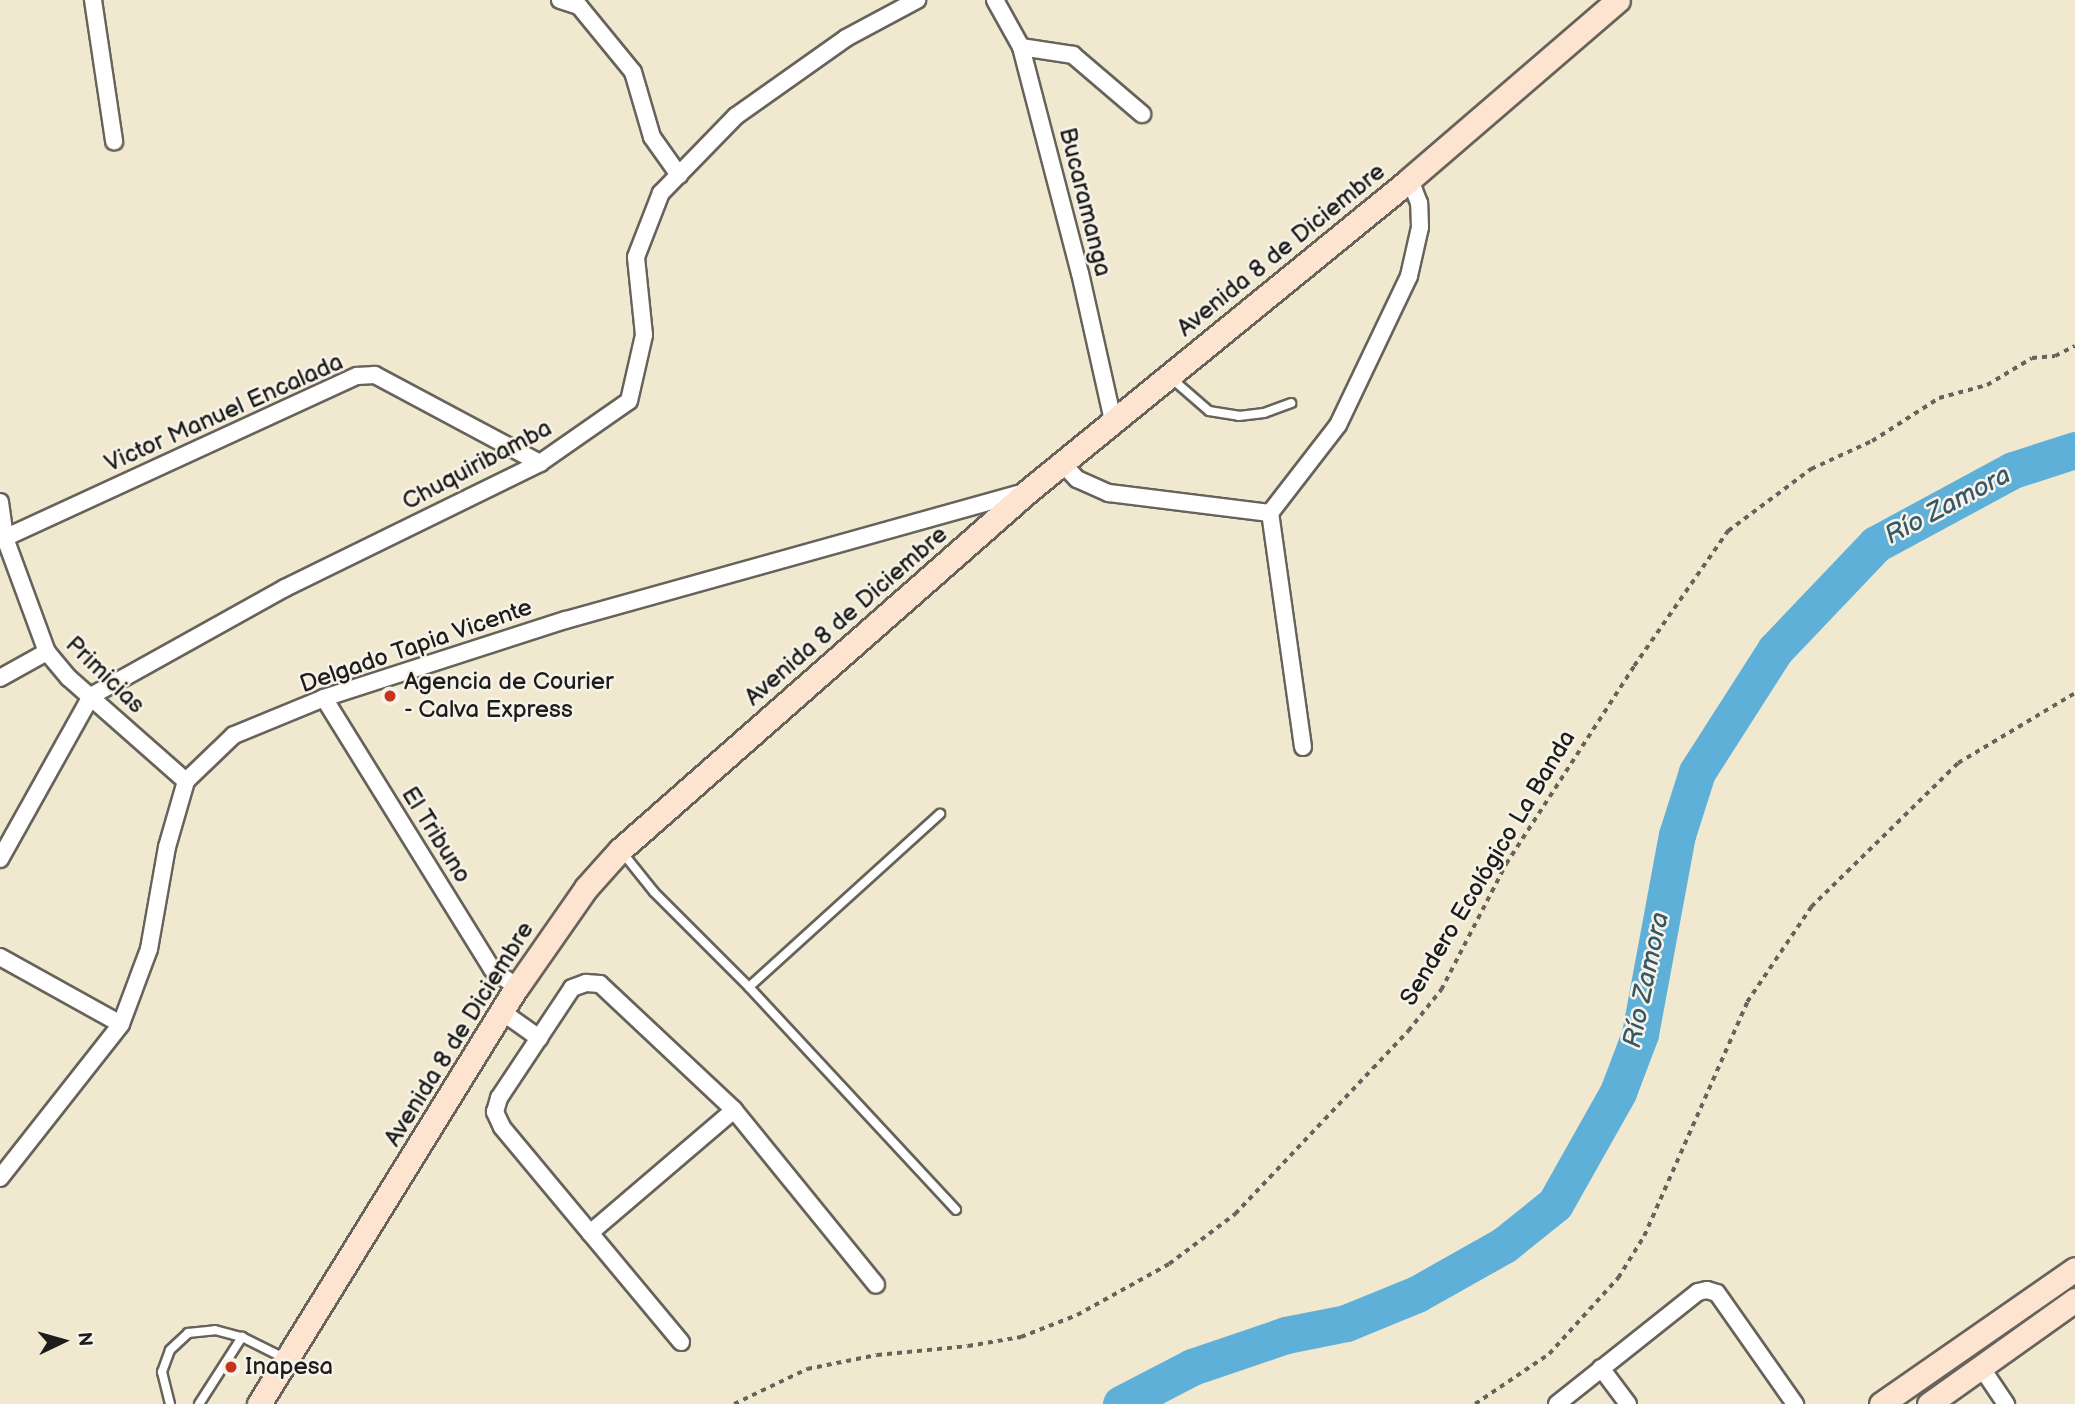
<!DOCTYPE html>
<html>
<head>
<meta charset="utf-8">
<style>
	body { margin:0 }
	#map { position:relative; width:2075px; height:1404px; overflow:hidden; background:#f1e8d0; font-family:"Balsamiq Sans",sans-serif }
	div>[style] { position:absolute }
	.river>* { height:37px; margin:-18.5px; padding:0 18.5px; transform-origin:18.5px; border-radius:18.5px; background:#5eb0d9 }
	.path>* { height:3.5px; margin-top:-1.75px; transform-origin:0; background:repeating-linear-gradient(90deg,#67635b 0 5px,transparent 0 10px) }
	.roads { filter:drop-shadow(2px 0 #67635b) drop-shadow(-2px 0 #67635b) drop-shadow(0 2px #67635b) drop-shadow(0 -2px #67635b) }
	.service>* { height:8px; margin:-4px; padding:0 4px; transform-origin:4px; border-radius:4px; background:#fff }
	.minor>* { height:16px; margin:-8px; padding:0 8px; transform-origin:8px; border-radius:8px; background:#fff }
	.secondary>* { height:23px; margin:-11.5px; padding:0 11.5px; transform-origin:11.5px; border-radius:11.5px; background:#fde4d1 }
	.dots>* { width:19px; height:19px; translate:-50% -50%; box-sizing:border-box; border:4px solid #f7f3e8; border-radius:50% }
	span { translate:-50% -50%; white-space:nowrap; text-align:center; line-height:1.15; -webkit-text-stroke:5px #f7f3e8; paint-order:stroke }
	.street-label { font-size:24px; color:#1c1c1c }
	.poi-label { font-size:24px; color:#1c1c1c }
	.left { translate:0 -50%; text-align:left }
	.water-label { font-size:26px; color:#365768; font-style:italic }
	.north { position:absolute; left:28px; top:1306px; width:70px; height:70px; -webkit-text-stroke:5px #f7f3e8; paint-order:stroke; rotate:85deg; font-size:19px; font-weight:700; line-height:28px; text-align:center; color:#1c1c1c }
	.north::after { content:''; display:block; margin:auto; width:24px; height:32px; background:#1c1c1c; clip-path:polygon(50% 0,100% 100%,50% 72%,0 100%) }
</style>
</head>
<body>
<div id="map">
	<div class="river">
		<div style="left:1121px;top:1404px;width:80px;rotate:-27.5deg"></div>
		<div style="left:1192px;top:1367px;width:99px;rotate:-18.8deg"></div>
		<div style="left:1286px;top:1335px;width:61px;rotate:-11.3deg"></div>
		<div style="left:1346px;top:1323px;width:77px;rotate:-22.2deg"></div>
		<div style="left:1417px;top:1294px;width:100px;rotate:-29.4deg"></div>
		<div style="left:1504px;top:1245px;width:65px;rotate:-38.8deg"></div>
		<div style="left:1555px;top:1204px;width:129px;rotate:-60.6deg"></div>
		<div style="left:1618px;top:1092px;width:62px;rotate:-69.2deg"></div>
		<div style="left:1640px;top:1034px;width:202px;rotate:-79.5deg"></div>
		<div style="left:1677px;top:835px;width:66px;rotate:-72.4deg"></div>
		<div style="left:1697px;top:772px;width:145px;rotate:-57.4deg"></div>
		<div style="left:1775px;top:650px;width:146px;rotate:-46.4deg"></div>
		<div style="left:1876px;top:544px;width:156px;rotate:-28.4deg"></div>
		<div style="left:2013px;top:470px;width:65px;rotate:-17.9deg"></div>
	</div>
	<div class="path">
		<div style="left:734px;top:1404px;width:81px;rotate:-25.6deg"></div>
		<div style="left:807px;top:1369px;width:71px;rotate:-11.3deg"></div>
		<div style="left:877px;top:1355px;width:91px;rotate:-5.6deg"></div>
		<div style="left:968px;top:1346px;width:54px;rotate:-9.6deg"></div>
		<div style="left:1021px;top:1337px;width:60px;rotate:-21.4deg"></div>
		<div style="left:1077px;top:1315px;width:105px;rotate:-29deg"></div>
		<div style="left:1169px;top:1264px;width:83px;rotate:-37.1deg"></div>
		<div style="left:1235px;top:1214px;width:252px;rotate:-46.6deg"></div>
		<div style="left:1408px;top:1031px;width:53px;rotate:-51.2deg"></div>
		<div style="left:1441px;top:990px;width:142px;rotate:-62.7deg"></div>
		<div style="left:1506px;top:864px;width:236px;rotate:-57.1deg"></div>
		<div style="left:1634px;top:666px;width:165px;rotate:-55.2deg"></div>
		<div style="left:1728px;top:531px;width:104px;rotate:-36.8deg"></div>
		<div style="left:1811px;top:469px;width:67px;rotate:-24.7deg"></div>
		<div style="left:1872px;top:441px;width:80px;rotate:-32.7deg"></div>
		<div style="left:1939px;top:398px;width:50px;rotate:-15.2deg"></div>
		<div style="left:1987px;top:385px;width:52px;rotate:-31deg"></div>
		<div style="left:2032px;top:358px;width:23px;rotate:-5deg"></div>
		<div style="left:2055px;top:356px;width:22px;rotate:-27deg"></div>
		<div style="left:1475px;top:1404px;width:89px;rotate:-34deg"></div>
		<div style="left:1549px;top:1354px;width:103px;rotate:-47.8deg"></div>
		<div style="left:1618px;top:1278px;width:49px;rotate:-58.2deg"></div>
		<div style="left:1644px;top:1236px;width:256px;rotate:-66.2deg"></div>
		<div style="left:1747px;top:1002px;width:115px;rotate:-56deg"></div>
		<div style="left:1811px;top:907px;width:206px;rotate:-44.4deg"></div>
		<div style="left:1958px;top:763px;width:136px;rotate:-30.9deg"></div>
	</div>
	<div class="roads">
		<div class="service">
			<div style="left:1171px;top:378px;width:50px;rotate:41deg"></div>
			<div style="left:1209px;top:411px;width:30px;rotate:9deg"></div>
			<div style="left:1239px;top:416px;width:25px;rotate:-7deg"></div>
			<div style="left:1264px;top:413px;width:29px;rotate:-20deg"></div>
			<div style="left:622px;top:852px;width:51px;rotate:51.3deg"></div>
			<div style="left:654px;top:892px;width:134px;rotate:45deg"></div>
			<div style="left:749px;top:987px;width:304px;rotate:47.1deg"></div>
			<div style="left:749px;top:987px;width:258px;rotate:-42.2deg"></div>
			<div style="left:170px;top:1404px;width:33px;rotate:-104deg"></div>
			<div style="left:162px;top:1372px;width:23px;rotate:-70deg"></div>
			<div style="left:170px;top:1350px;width:25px;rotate:-43deg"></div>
			<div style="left:188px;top:1333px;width:27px;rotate:-6deg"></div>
			<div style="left:215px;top:1330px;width:28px;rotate:15deg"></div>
			<div style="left:242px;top:1337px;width:49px;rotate:26.6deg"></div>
			<div style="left:199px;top:1404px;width:80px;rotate:-57.3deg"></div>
		</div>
		<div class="minor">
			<div style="left:93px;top:0;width:143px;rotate:81.5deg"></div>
			<div style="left:560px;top:0;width:20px;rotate:18deg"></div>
			<div style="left:579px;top:6px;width:85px;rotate:50.7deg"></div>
			<div style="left:633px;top:72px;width:68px;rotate:73.7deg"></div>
			<div style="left:652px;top:137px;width:47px;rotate:54.6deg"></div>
			<div style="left:995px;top:0;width:54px;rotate:61deg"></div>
			<div style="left:1021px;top:47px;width:234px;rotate:75.4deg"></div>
			<div style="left:1080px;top:273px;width:152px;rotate:77.4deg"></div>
			<div style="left:1021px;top:47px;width:53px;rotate:8.7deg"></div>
			<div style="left:1073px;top:55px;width:91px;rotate:40.5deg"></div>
			<div style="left:1063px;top:464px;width:21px;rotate:47deg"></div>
			<div style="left:1077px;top:479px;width:35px;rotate:24deg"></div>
			<div style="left:1109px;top:493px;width:162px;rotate:7.1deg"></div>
			<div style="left:0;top:502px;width:36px;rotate:82deg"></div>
			<div style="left:5px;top:538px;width:121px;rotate:69.8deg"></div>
			<div style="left:47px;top:652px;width:34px;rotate:50deg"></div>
			<div style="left:69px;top:678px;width:156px;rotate:41.4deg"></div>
			<div style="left:0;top:540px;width:393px;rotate:-24.7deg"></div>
			<div style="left:357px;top:376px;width:18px;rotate:-3deg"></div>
			<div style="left:375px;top:375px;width:187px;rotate:28.1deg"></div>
			<div style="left:0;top:678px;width:54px;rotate:-29deg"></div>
			<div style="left:91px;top:696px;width:222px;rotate:-29.1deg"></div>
			<div style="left:285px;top:588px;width:284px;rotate:-26.1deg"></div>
			<div style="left:540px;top:463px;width:108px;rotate:-34.9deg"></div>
			<div style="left:629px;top:401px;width:68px;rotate:-77.2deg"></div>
			<div style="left:644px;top:335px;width:78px;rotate:-95.9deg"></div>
			<div style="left:636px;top:257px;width:69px;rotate:-68.7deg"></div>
			<div style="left:661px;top:193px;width:107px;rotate:-45.8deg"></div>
			<div style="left:736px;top:116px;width:135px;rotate:-35.3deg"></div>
			<div style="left:846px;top:38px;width:81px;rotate:-28.2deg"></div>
			<div style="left:324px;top:698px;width:319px;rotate:58.2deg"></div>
			<div style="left:492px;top:969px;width:31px;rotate:36deg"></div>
			<div style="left:1303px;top:747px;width:236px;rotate:-98deg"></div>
			<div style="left:1270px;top:513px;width:111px;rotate:-52.3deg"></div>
			<div style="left:1338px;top:425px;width:165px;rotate:-64.5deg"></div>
			<div style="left:1409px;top:276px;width:50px;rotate:-77.3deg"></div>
			<div style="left:1420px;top:227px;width:24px;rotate:-92deg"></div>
			<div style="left:1419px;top:203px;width:26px;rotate:-111deg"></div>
			<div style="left:0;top:859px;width:187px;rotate:-60.8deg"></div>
			<div style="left:0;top:957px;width:138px;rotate:29deg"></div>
			<div style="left:501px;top:1011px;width:47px;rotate:35.4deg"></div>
			<div style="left:0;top:1178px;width:196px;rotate:-51.8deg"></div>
			<div style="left:121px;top:1024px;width:80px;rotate:-69.5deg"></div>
			<div style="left:149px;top:949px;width:104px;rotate:-80deg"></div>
			<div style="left:167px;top:847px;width:69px;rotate:-73.9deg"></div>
			<div style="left:186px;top:781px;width:66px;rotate:-43.8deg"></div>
			<div style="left:234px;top:735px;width:97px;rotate:-22.3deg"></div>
			<div style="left:324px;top:698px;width:254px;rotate:-17.9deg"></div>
			<div style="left:566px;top:620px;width:475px;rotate:-15.6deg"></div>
			<div style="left:590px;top:1233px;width:189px;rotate:-40.5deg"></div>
			<div style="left:681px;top:1342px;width:280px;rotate:-129.8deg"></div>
			<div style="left:502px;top:1127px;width:17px;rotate:-115deg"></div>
			<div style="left:495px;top:1112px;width:15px;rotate:-74deg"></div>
			<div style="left:499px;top:1098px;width:132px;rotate:-56.4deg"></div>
			<div style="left:572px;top:988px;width:15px;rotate:-20deg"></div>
			<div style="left:586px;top:983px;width:14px;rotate:4deg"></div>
			<div style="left:600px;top:984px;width:184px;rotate:43.2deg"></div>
			<div style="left:734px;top:1110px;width:225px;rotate:50.9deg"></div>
			<div style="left:1981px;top:1367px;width:45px;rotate:56deg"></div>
			<div style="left:1601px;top:1368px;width:45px;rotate:53.1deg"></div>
			<div style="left:1557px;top:1404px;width:180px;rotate:-38.5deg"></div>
			<div style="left:1698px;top:1292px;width:9px;rotate:-13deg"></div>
			<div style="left:1707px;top:1290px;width:10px;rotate:17deg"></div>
			<div style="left:1717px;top:1293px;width:136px;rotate:54.9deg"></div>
		</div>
		<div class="secondary">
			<div style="left:259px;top:1404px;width:490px;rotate:-58.3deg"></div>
			<div style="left:517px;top:987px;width:121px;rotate:-55.1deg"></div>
			<div style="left:586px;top:888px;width:51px;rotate:-48.2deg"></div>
			<div style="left:620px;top:850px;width:543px;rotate:-41.34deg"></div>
			<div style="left:1028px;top:491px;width:493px;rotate:-39.2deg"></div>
			<div style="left:1410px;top:179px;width:274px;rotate:-40.7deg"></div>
			<div style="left:1881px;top:1404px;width:236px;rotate:-34.8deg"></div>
			<div style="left:1929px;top:1404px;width:179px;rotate:-35.5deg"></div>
		</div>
	</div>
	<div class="dots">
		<div style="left:390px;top:696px;background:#c8321e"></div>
		<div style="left:231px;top:1367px;background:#c8321e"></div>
	</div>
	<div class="street-label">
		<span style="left:1085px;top:202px;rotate:76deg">Bucaramanga</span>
		<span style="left:1281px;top:250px;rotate:-39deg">Avenida 8 de Diciembre</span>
		<span style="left:224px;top:413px;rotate:-24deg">Victor Manuel Encalada</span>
		<span style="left:477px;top:465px;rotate:-28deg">Chuquiribamba</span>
		<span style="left:846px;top:616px;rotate:-41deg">Avenida 8 de Diciembre</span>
		<span style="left:416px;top:646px;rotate:-19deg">Delgado Tapia Vicente</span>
		<span style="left:105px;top:675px;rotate:44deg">Primicias</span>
		<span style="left:436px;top:835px;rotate:58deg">El Tribuno</span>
		<span style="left:1488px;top:868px;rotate:-59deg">Sendero Ecológico La Banda</span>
		<span style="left:459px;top:1034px;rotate:-58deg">Avenida 8 de Diciembre</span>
	</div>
	<div class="poi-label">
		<span class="left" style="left:404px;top:696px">Agencia de Courier<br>- Calva Express</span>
		<span class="left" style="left:245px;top:1367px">Inapesa</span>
	</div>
	<div class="water-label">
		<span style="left:1948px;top:506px;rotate:-28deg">Río Zamora</span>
		<span style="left:1647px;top:980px;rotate:-78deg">Río Zamora</span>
	</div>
	<div class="north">N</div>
</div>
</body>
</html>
